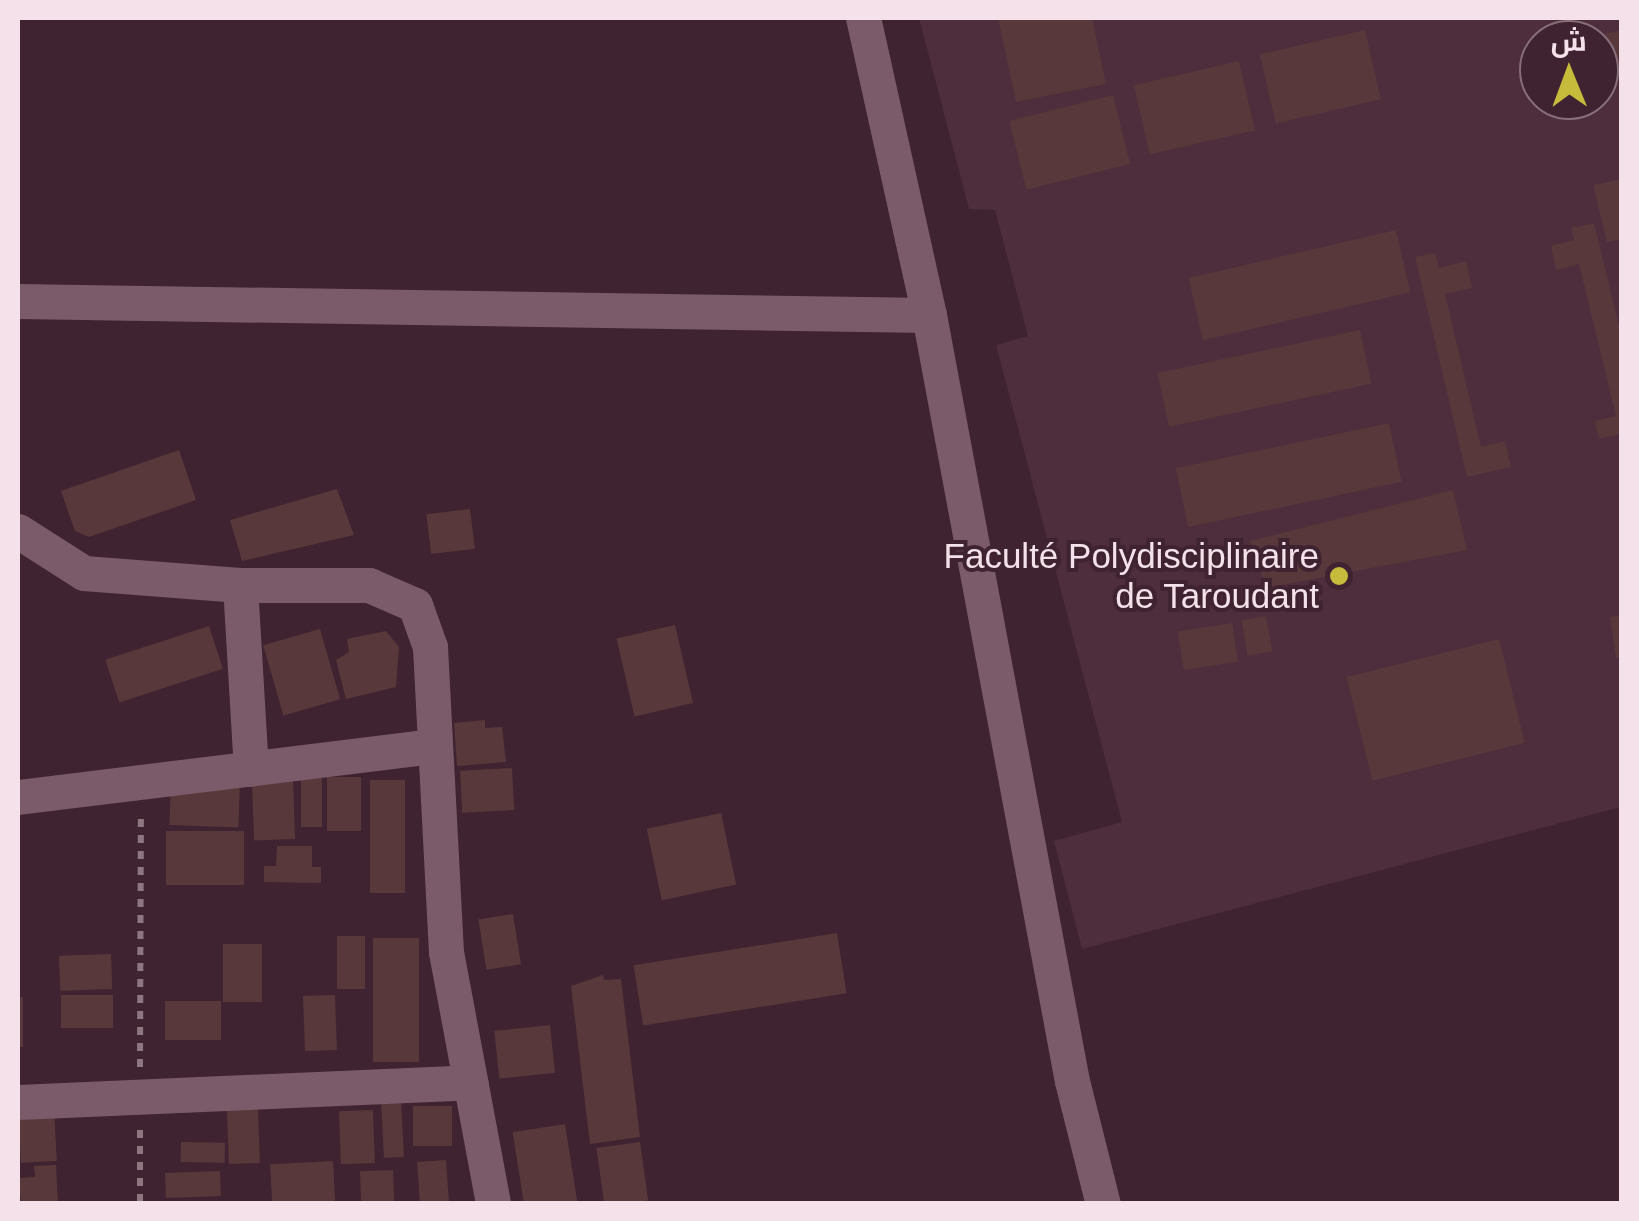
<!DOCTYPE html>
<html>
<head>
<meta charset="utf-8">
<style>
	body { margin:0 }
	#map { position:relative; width:1639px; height:1221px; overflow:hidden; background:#3f2330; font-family:Arial,Cairo,sans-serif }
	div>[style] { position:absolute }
	.built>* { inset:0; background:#4e2d3d }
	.building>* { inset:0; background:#58383b; transform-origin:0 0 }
	.path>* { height:6px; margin-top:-3px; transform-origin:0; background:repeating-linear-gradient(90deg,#8f7782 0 8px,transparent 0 16px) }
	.minor>* { height:35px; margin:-17.5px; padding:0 17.5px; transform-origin:17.5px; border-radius:17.5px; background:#7b5b69 }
	.dots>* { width:28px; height:28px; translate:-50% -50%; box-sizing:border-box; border:5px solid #3f2330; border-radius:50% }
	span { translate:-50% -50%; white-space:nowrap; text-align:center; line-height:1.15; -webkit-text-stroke:8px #3f2330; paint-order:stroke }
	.poi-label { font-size:35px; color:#f4e1e9 }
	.right { translate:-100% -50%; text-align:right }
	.frame { position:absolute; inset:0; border:20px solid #f4e1e9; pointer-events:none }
	.north { position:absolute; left:1519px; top:20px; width:100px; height:100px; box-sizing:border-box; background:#3f2330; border:2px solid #876f7a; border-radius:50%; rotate:359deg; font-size:28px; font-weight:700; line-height:40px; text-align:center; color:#f4e1e9 }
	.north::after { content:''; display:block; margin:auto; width:35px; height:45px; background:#c7bb3c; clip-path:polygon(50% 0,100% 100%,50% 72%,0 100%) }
</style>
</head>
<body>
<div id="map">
	<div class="built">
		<div style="clip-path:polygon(evenodd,919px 18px,1621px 18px,1621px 807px,1082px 949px,1054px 841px,1122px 822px,996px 345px,1028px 336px,995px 210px,969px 209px,919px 18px,1539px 40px,1599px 40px,1599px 100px,1539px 100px,1539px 40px)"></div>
	</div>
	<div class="building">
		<div style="clip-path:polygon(998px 18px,1092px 18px,1106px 84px,1016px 102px)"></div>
		<div style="left:1365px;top:30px;width:71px;height:108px;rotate:77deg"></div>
		<div style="clip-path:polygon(1622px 30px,1622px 77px,1599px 82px,1599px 40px,1585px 38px)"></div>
		<div style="left:1239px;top:61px;width:71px;height:108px;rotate:77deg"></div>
		<div style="left:1113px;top:95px;width:71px;height:107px;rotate:76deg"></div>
		<div style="clip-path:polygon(1622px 179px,1622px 239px,1607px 242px,1593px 185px)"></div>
		<div style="clip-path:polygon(1594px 223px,1622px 338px,1622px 434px,1599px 439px,1595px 421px,1616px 416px,1579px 264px,1556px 270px,1551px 246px,1574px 240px,1571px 228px)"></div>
		<div style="left:1396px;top:230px;width:64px;height:213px;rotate:77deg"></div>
		<div style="clip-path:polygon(1435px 253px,1439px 268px,1466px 261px,1472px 288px,1445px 294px,1481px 447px,1505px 441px,1511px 467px,1467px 477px,1415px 257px)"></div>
		<div style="left:1360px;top:330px;width:55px;height:207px;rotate:78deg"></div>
		<div style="left:1389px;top:423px;width:60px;height:218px;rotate:78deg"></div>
		<div style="clip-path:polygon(179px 450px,196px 500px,89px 537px,75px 531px,61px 491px)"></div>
		<div style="clip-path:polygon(337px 489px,354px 535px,242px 561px,230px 520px)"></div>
		<div style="clip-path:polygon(1453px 490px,1467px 550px,1266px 588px,1250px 541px)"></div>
		<div style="left:470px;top:509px;width:40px;height:44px;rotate:83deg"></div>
		<div style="clip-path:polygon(1622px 615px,1622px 657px,1616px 658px,1610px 617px)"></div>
		<div style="left:1266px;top:616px;width:36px;height:25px;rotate:80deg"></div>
		<div style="left:1232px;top:623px;width:39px;height:55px;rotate:81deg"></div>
		<div style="left:675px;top:625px;width:80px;height:60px;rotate:77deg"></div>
		<div style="left:209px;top:626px;width:45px;height:109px;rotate:72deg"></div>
		<div style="left:320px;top:629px;width:73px;height:59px;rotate:74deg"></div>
		<div style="clip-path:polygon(386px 631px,399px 647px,396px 687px,346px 699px,336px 660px,349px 652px,347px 639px)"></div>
		<div style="left:1499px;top:639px;width:107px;height:157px;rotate:76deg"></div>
		<div style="clip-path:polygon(485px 720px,485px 728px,502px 727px,506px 762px,457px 766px,454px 723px)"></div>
		<div style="left:512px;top:768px;width:42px;height:52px;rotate:87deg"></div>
		<div style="left:301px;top:776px;width:21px;height:51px"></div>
		<div style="left:327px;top:777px;width:34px;height:54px"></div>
		<div style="left:293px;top:779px;width:60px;height:41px;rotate:88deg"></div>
		<div style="left:171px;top:780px;width:69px;height:45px;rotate:2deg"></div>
		<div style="left:370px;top:780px;width:35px;height:113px"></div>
		<div style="left:721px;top:813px;width:73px;height:76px;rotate:78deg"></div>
		<div style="left:166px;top:831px;width:78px;height:54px"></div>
		<div style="clip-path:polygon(277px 846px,312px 846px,312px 867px,321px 867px,321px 883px,264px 882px,264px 866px,276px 866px)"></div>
		<div style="left:513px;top:914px;width:51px;height:35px;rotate:81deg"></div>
		<div style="left:837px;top:933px;width:61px;height:206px;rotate:81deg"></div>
		<div style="left:337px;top:936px;width:28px;height:53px"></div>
		<div style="left:373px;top:938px;width:46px;height:124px"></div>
		<div style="left:223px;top:944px;width:39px;height:58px"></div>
		<div style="left:111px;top:954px;width:35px;height:52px;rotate:88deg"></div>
		<div style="clip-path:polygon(603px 975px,604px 980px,621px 979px,640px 1137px,590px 1144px,571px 986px)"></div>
		<div style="left:61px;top:995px;width:52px;height:33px"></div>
		<div style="left:335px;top:995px;width:55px;height:32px;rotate:88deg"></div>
		<div style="left:18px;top:997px;width:5px;height:50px"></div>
		<div style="left:221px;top:1001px;width:39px;height:56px;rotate:90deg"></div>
		<div style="left:550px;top:1025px;width:48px;height:56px;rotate:84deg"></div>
		<div style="left:401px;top:1100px;width:57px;height:20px;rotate:87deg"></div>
		<div style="left:413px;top:1106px;width:39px;height:40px"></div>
		<div style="left:54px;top:1108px;width:53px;height:36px;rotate:87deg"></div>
		<div style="left:258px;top:1109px;width:54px;height:31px;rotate:88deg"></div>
		<div style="left:373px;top:1110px;width:53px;height:34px;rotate:88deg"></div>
		<div style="left:565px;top:1124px;width:81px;height:53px;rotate:81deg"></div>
		<div style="left:181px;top:1142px;width:44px;height:20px;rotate:1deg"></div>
		<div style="left:640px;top:1142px;width:59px;height:44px;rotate:82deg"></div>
		<div style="left:446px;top:1160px;width:44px;height:29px;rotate:86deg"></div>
		<div style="left:333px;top:1161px;width:43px;height:63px;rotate:87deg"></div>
		<div style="clip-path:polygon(56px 1165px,58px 1204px,21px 1204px,19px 1178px,35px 1177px,34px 1166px)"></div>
		<div style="left:393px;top:1170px;width:33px;height:33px;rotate:88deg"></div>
		<div style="left:220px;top:1171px;width:25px;height:55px;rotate:88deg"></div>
	</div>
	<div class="path">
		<div style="left:140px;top:1067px;width:252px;rotate:-89.8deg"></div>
		<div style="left:140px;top:1130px;width:74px;rotate:90deg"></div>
	</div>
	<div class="minor">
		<div style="left:18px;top:301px;width:911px;rotate:0.88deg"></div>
		<div style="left:929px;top:315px;width:304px;rotate:-102.5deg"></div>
		<div style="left:929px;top:315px;width:779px;rotate:79.43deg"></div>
		<div style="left:1072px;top:1081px;width:127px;rotate:75.9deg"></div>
		<div style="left:18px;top:531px;width:78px;rotate:32.5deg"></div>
		<div style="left:84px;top:573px;width:156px;rotate:4.4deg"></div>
		<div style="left:240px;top:585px;width:129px"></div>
		<div style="left:369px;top:585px;width:50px;rotate:23.5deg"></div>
		<div style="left:415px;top:605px;width:45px;rotate:70.3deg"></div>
		<div style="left:430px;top:647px;width:305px;rotate:87deg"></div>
		<div style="left:446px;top:952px;width:256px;rotate:79.4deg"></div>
		<div style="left:240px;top:585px;width:184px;rotate:86.6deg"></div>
		<div style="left:18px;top:797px;width:417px;rotate:-7deg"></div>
		<div style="left:18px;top:1102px;width:453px;rotate:-2.5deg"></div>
	</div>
	<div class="dots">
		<div style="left:1339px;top:576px;background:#c7bb3c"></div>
	</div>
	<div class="poi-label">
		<span class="right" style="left:1319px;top:576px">Faculté Polydisciplinaire<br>de Taroudant</span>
	</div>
	<div class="frame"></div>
	<div class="north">ش</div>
</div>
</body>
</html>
